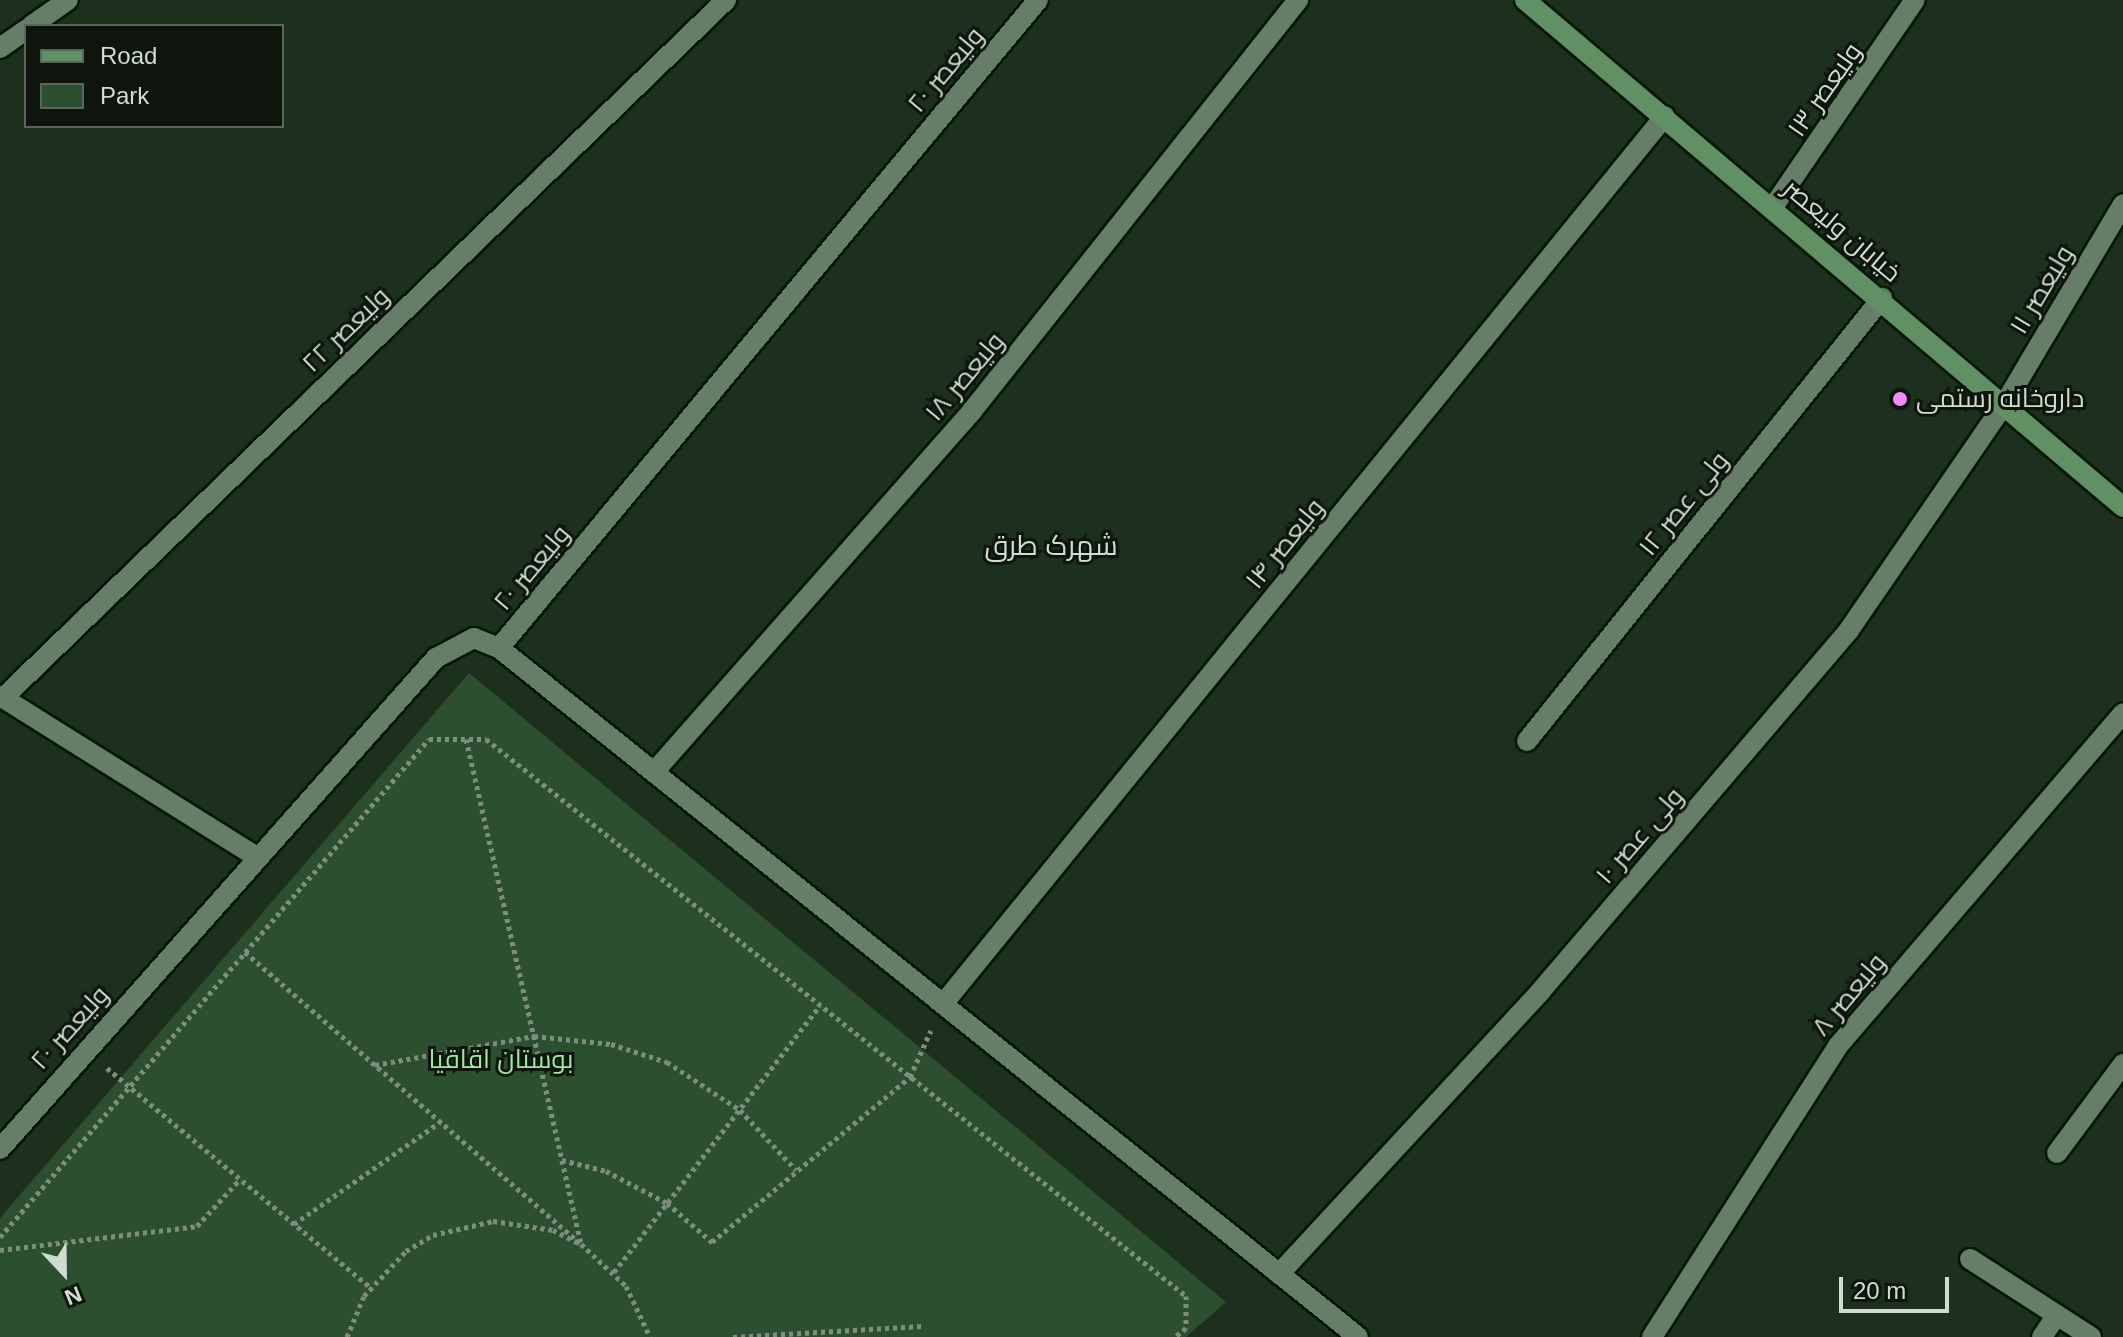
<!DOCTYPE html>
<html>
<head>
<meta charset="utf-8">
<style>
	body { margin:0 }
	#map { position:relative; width:2123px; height:1337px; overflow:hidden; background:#1c301d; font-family:Helvetica,Cairo,sans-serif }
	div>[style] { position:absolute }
	.green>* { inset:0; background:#2c4f2f }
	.path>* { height:5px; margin-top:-2.5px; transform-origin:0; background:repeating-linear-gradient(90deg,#7d8d7e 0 4px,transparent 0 8px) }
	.roads { filter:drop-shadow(2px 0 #051807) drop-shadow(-2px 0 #051807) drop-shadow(0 2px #051807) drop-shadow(0 -2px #051807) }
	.street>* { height:20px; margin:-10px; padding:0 10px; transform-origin:10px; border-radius:10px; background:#667d67 }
	.secondary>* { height:20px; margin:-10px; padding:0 10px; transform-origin:10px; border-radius:10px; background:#609064 }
	.dots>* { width:22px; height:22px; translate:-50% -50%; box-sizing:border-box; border:4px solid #0d150d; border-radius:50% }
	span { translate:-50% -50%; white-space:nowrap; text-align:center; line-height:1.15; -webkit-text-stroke:6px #0d150d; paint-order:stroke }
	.street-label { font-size:26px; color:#d0dcd0 }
	.poi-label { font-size:26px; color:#d0dcd0 }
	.left { translate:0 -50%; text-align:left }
	.park-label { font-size:26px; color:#9ce9a1 }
	.neighbourhood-label { font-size:28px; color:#d0dcd0 }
	.legend { position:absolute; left:24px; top:24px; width:260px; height:104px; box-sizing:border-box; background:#0d150d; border:2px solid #5b655b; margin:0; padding:10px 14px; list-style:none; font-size:24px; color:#d0dcd0 }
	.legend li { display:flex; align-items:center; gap:16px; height:40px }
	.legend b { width:40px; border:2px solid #5b655b }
	.north { position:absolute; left:24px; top:1233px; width:80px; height:80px; -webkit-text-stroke:6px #0d150d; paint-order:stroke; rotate:158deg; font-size:22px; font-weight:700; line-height:32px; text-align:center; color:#d0dcd0 }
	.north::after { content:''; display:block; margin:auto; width:28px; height:36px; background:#d0dcd0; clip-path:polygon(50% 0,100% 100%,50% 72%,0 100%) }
	.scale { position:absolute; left:1839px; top:1277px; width:110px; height:36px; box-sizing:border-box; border:4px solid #d0dcd0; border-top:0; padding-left:10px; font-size:24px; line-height:28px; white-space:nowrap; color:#d0dcd0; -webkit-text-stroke:6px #0d150d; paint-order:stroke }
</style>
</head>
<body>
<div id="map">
	<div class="green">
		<div style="clip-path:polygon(469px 673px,1226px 1302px,1186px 1337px,0 1337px,0 1218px)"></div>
	</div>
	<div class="path">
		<div style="left:466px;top:739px;width:518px;rotate:77.17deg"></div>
		<div style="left:245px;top:952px;width:444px;rotate:41deg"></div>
		<div style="left:375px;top:1065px;width:162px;rotate:-10.3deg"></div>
		<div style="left:534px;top:1036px;width:77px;rotate:5.9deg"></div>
		<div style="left:611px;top:1044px;width:59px;rotate:17.8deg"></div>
		<div style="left:667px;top:1062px;width:87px;rotate:33.3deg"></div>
		<div style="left:740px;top:1110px;width:82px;rotate:47deg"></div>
		<div style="left:107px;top:1068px;width:344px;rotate:39.8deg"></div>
		<div style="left:562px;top:1160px;width:45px;rotate:14deg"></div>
		<div style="left:606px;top:1171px;width:69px;rotate:27.7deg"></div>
		<div style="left:667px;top:1203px;width:60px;rotate:40.9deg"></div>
		<div style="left:712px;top:1242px;width:258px;rotate:-39.8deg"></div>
		<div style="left:910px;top:1077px;width:51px;rotate:-65.9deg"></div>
		<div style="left:294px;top:1224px;width:178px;rotate:-34.9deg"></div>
		<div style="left:0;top:1237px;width:657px;rotate:-49.26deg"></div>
		<div style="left:429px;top:739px;width:57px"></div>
		<div style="left:486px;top:739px;width:895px;rotate:38.51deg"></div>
		<div style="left:1186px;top:1296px;width:32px;rotate:90deg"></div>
		<div style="left:1186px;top:1328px;width:14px;rotate:141deg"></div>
		<div style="left:0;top:1250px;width:198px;rotate:-6.9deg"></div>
		<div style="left:197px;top:1226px;width:64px;rotate:-47.5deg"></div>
		<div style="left:614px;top:1272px;width:337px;rotate:-52.3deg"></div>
		<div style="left:347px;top:1337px;width:44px;rotate:-67.5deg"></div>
		<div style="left:364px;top:1296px;width:62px;rotate:-47deg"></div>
		<div style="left:406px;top:1251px;width:31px;rotate:-31deg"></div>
		<div style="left:433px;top:1235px;width:62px;rotate:-13.1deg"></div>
		<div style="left:493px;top:1221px;width:61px;rotate:8.5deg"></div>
		<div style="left:553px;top:1230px;width:31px;rotate:27deg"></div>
		<div style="left:581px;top:1244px;width:62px;rotate:43deg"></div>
		<div style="left:626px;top:1286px;width:56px;rotate:64.8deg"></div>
		<div style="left:733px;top:1337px;width:189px;rotate:-3.3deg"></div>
	</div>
	<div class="roads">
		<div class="street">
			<div style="left:31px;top:26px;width:45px;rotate:-35.1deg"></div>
			<div style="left:0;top:48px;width:32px;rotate:-35deg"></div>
			<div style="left:1773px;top:207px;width:251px;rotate:-55.6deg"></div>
			<div style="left:499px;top:648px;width:843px;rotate:-50.25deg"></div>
			<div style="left:0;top:696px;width:303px;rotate:32.1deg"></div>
			<div style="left:3px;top:698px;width:1005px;rotate:-43.99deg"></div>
			<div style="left:1527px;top:741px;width:568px;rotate:-51.29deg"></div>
			<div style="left:654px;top:772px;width:481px;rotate:-48.6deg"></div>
			<div style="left:972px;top:411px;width:525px;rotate:-51.58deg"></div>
			<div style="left:943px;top:1004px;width:1144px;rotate:-50.89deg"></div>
			<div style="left:0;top:1149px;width:657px;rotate:-48.4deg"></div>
			<div style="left:436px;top:658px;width:43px;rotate:-27.8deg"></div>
			<div style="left:474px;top:638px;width:27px;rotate:22deg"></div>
			<div style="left:499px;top:648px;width:1101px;rotate:38.73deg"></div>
			<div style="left:2057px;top:1153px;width:111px;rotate:-53.4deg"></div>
			<div style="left:1970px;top:1259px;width:144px;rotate:32.8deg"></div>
			<div style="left:1279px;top:1274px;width:384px;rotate:-47.2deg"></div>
			<div style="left:1540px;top:992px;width:476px;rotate:-49.5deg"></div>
			<div style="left:1849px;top:630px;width:275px;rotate:-55.5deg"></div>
			<div style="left:2005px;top:403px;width:231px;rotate:-59.3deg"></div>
			<div style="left:1652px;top:1337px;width:345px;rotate:-57.4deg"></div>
			<div style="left:1838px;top:1046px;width:438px;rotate:-49.4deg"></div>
			<div style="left:2042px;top:1337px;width:25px;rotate:-56deg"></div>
		</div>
		<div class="secondary">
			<div style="left:1525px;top:0;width:784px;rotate:40.29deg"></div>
		</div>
	</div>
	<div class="dots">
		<div style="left:1900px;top:399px;background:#ee8bf8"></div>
	</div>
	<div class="street-label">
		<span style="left:946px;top:70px;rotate:-50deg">ولیعصر ۲۰</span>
		<span style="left:1825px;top:90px;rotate:-55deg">ولیعصر ۱۳</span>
		<span style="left:1842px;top:231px;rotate:40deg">خیابان ولیعصر</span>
		<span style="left:2042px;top:290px;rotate:-59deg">ولیعصر ۱۱</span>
		<span style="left:346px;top:330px;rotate:-44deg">ولیعصر ۲۲</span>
		<span style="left:965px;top:377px;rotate:-50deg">ولیعصر ۱۸</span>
		<span style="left:1684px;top:504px;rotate:-51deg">ولی عصر ۱۲</span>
		<span style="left:1285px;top:544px;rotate:-51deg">ولیعصر ۱۴</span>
		<span style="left:532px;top:568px;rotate:-50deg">ولیعصر ۲۰</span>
		<span style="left:1640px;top:836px;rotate:-49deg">ولی عصر ۱۰</span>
		<span style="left:1849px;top:995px;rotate:-50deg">ولیعصر ۸</span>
		<span style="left:70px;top:1028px;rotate:-48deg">ولیعصر ۲۰</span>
	</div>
	<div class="poi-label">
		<span class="left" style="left:1916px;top:399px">داروخانه رستمی</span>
	</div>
	<div class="park-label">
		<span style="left:501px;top:1060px">بوستان اقاقیا</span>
	</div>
	<div class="neighbourhood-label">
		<span style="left:1051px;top:546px">شهرک طرق</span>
	</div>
	<ul class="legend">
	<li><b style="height:10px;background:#609064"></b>Road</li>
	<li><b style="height:22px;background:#2c4f2f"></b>Park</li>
	</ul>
	<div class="north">N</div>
	<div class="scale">20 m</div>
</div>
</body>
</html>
